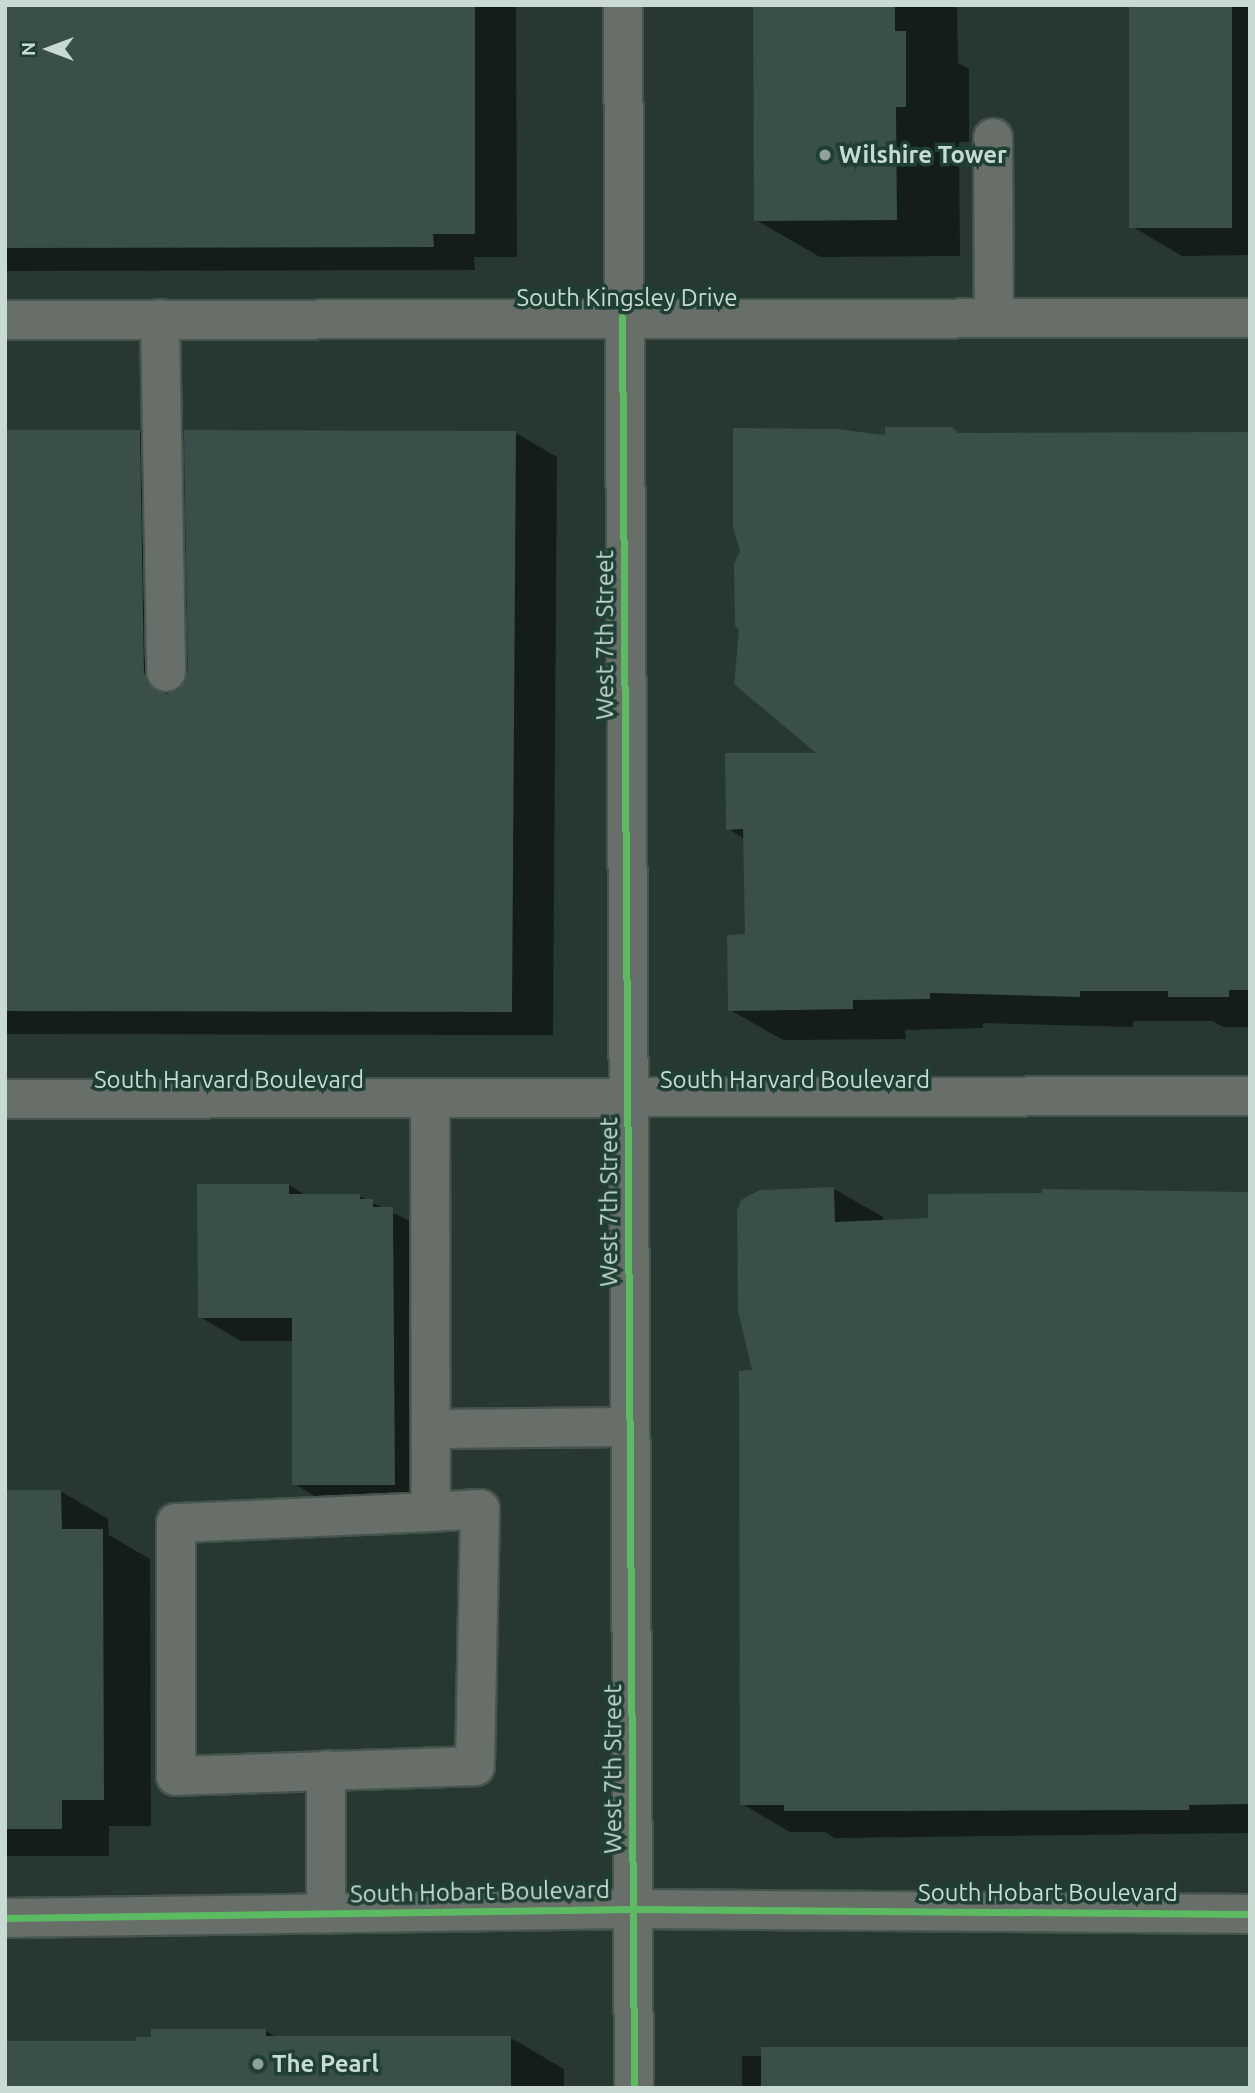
<!DOCTYPE html>
<html>
<head>
<meta charset="utf-8">
<style>
	body { margin:0 }
	#map { position:relative; width:1255px; height:2093px; overflow:hidden; background:#263831; font-family:Ubuntu,sans-serif }
	div>[style] { position:absolute }
	.shadow>* { inset:0; background:#0007 }
	.building>* { inset:0; background:#3a4e4a; transform-origin:0 0 }
	.roads { filter:drop-shadow(2px 0 #45544d) drop-shadow(-2px 0 #45544d) drop-shadow(0 2px #45544d) drop-shadow(0 -2px #45544d) }
	.minor>* { height:38px; margin:-19px; padding:0 19px; transform-origin:19px; border-radius:19px; background:#676f68 }
	.cycleway>* { height:7px; margin:-3.5px; padding:0 3.5px; transform-origin:3.5px; border-radius:3.5px; background:#5cba63 }
	.dots>* { width:19px; height:19px; translate:-50% -50%; box-sizing:border-box; border:4px solid #1f3f33; border-radius:50% }
	span { translate:-50% -50%; white-space:nowrap; text-align:center; line-height:1.15; -webkit-text-stroke:7px #1f3f33; paint-order:stroke }
	.poi-label { font-size:24px; color:#c9dad3; font-weight:700 }
	.left { translate:0 -50%; text-align:left }
	.street-label { font-size:24px; color:#c9dad3 }
	.frame { position:absolute; inset:0; border:7px solid #c9dad3; pointer-events:none }
	.north { position:absolute; left:14px; top:14px; width:70px; height:70px; -webkit-text-stroke:5px #1f3f33; paint-order:stroke; rotate:270deg; font-size:19px; font-weight:700; line-height:28px; text-align:center; color:#c9dad3 }
	.north::after { content:''; display:block; margin:auto; width:24px; height:32px; background:#c9dad3; clip-path:polygon(50% 0,100% 100%,50% 72%,0 100%) }
</style>
</head>
<body>
<div id="map">
	<div class="shadow">
		<div style="clip-path:polygon(5px 5px,516px 5px,517px 257px,474px 257px,475px 270px,5px 271px)"></div>
		<div style="clip-path:polygon(754px 5px,957px 5px,958px 63px,969px 69px,969px 142px,959px 142px,960px 256px,820px 257px,756px 220px)"></div>
		<div style="clip-path:polygon(1131px 5px,1250px 5px,1250px 255px,1182px 256px,1133px 227px)"></div>
		<div style="clip-path:polygon(5px 432px,140px 432px,181px 456px,185px 680px,516px 433px,557px 457px,553px 1035px,5px 1034px)"></div>
		<div style="clip-path:polygon(1250px 434px,1250px 1027px,1223px 1027px,1212px 1021px,1133px 1021px,1133px 1027px,983px 1023px,983px 1028px,905px 1030px,906px 1039px,783px 1040px,730px 1010px,747px 936px,745px 839px,728px 829px,821px 754px,741px 629px,886px 437px)"></div>
		<div style="clip-path:polygon(289px 1185px,307px 1196px,359px 1196px,434px 1233px,437px 1508px,336px 1508px,294px 1484px,293px 1341px,241px 1341px,200px 1317px)"></div>
		<div style="clip-path:polygon(834px 1189px,883px 1217px,883px 1222px,1250px 1193px,1250px 1833px,835px 1838px,825px 1832px,790px 1832px,742px 1804px,755px 1372px)"></div>
		<div style="clip-path:polygon(5px 1491px,60px 1491px,108px 1519px,109px 1535px,150px 1559px,151px 1826px,109px 1826px,109px 1856px,5px 1856px)"></div>
		<div style="clip-path:polygon(266px 2031px,278px 2038px,511px 2038px,564px 2069px,564px 2088px,5px 2088px,138px 2043px)"></div>
		<div style="clip-path:polygon(742px 2056px,763px 2056px,1250px 2088px,742px 2088px)"></div>
	</div>
	<div class="building">
		<div style="clip-path:polygon(5px 5px,475px 5px,475px 234px,433px 234px,434px 247px,5px 248px)"></div>
		<div style="clip-path:polygon(753px 5px,895px 5px,895px 31px,906px 31px,906px 107px,896px 107px,897px 220px,754px 221px)"></div>
		<div style="left:1129px;top:5px;width:103px;height:223px"></div>
		<div style="clip-path:polygon(885px 427px,952px 427px,958px 433px,1250px 432px,1250px 990px,1229px 990px,1229px 997px,1168px 997px,1168px 991px,1080px 991px,1080px 997px,930px 993px,930px 999px,853px 1000px,853px 1009px,728px 1011px,727px 935px,745px 934px,743px 829px,726px 830px,725px 753px,816px 753px,734px 684px,739px 630px,735px 626px,734px 564px,740px 551px,733px 528px,733px 428px,837px 429px,885px 435px)"></div>
		<div style="clip-path:polygon(5px 430px,140px 430px,144px 672px,148px 684px,166px 694px,178px 690px,188px 672px,184px 430px,516px 431px,512px 1012px,5px 1011px)"></div>
		<div style="clip-path:polygon(197px 1184px,289px 1184px,289px 1194px,360px 1194px,360px 1199px,373px 1199px,373px 1207px,393px 1207px,395px 1485px,292px 1485px,292px 1318px,198px 1318px)"></div>
		<div style="clip-path:polygon(834px 1187px,835px 1222px,928px 1218px,928px 1194px,1042px 1193px,1042px 1189px,1250px 1192px,1250px 1804px,1189px 1805px,1189px 1810px,899px 1811px,784px 1811px,784px 1805px,740px 1805px,739px 1371px,752px 1370px,738px 1311px,737px 1211px,741px 1200px,760px 1190px)"></div>
		<div style="clip-path:polygon(5px 1490px,61px 1490px,62px 1529px,103px 1529px,104px 1800px,62px 1800px,62px 1829px,5px 1829px)"></div>
		<div style="clip-path:polygon(151px 2029px,266px 2029px,266px 2036px,511px 2036px,511px 2088px,5px 2088px,5px 2041px,136px 2041px,136px 2037px,151px 2037px)"></div>
		<div style="left:1250px;top:2047px;width:41px;height:489px;rotate:90deg"></div>
	</div>
	<div class="roads">
		<div class="minor">
			<div style="left:623px;top:5px;width:2083px;rotate:89.7deg"></div>
			<div style="left:993px;top:138px;width:180px;rotate:89.7deg"></div>
			<div style="left:160px;top:319px;width:353px;rotate:89deg"></div>
			<div style="left:5px;top:320px;width:1245px;rotate:-0.09deg"></div>
			<div style="left:5px;top:1099px;width:1245px;rotate:-0.14deg"></div>
			<div style="left:430px;top:1100px;width:412px;rotate:89.9deg"></div>
			<div style="left:431px;top:1512px;width:255px;rotate:177.5deg"></div>
			<div style="left:176px;top:1523px;width:253px;rotate:90deg"></div>
			<div style="left:176px;top:1776px;width:299px;rotate:-1.9deg"></div>
			<div style="left:475px;top:1766px;width:257px;rotate:-88.9deg"></div>
			<div style="left:480px;top:1509px;width:49px;rotate:176.5deg"></div>
			<div style="left:431px;top:1429px;width:198px;rotate:-0.6deg"></div>
			<div style="left:326px;top:1770px;width:144px;rotate:90deg"></div>
			<div style="left:5px;top:1918px;width:628px;rotate:-0.82deg"></div>
			<div style="left:633px;top:1909px;width:617px;rotate:0.46deg"></div>
		</div>
	</div>
	<div class="cycleway">
		<div style="left:622px;top:317px;width:1771px;rotate:89.61deg"></div>
		<div style="left:5px;top:1918px;width:628px;rotate:-0.82deg"></div>
		<div style="left:633px;top:1909px;width:617px;rotate:0.46deg"></div>
	</div>
	<div class="dots">
		<div style="left:825px;top:155px;background:#90a19a"></div>
		<div style="left:258px;top:2064px;background:#90a19a"></div>
	</div>
	<div class="poi-label">
		<span class="left" style="left:839px;top:155px">Wilshire Tower</span>
		<span class="left" style="left:272px;top:2064px">The Pearl</span>
	</div>
	<div class="street-label">
		<span style="left:627px;top:298px">South Kingsley Drive</span>
		<span style="left:605px;top:635px;rotate:-90deg">West 7th Street</span>
		<span style="left:229px;top:1080px">South Harvard Boulevard</span>
		<span style="left:795px;top:1080px">South Harvard Boulevard</span>
		<span style="left:609px;top:1202px;rotate:-90deg">West 7th Street</span>
		<span style="left:613px;top:1769px;rotate:-90deg">West 7th Street</span>
		<span style="left:480px;top:1892px;rotate:-1deg">South Hobart Boulevard</span>
		<span style="left:1048px;top:1893px">South Hobart Boulevard</span>
	</div>
	<div class="frame"></div>
	<div class="north">N</div>
</div>
</body>
</html>
